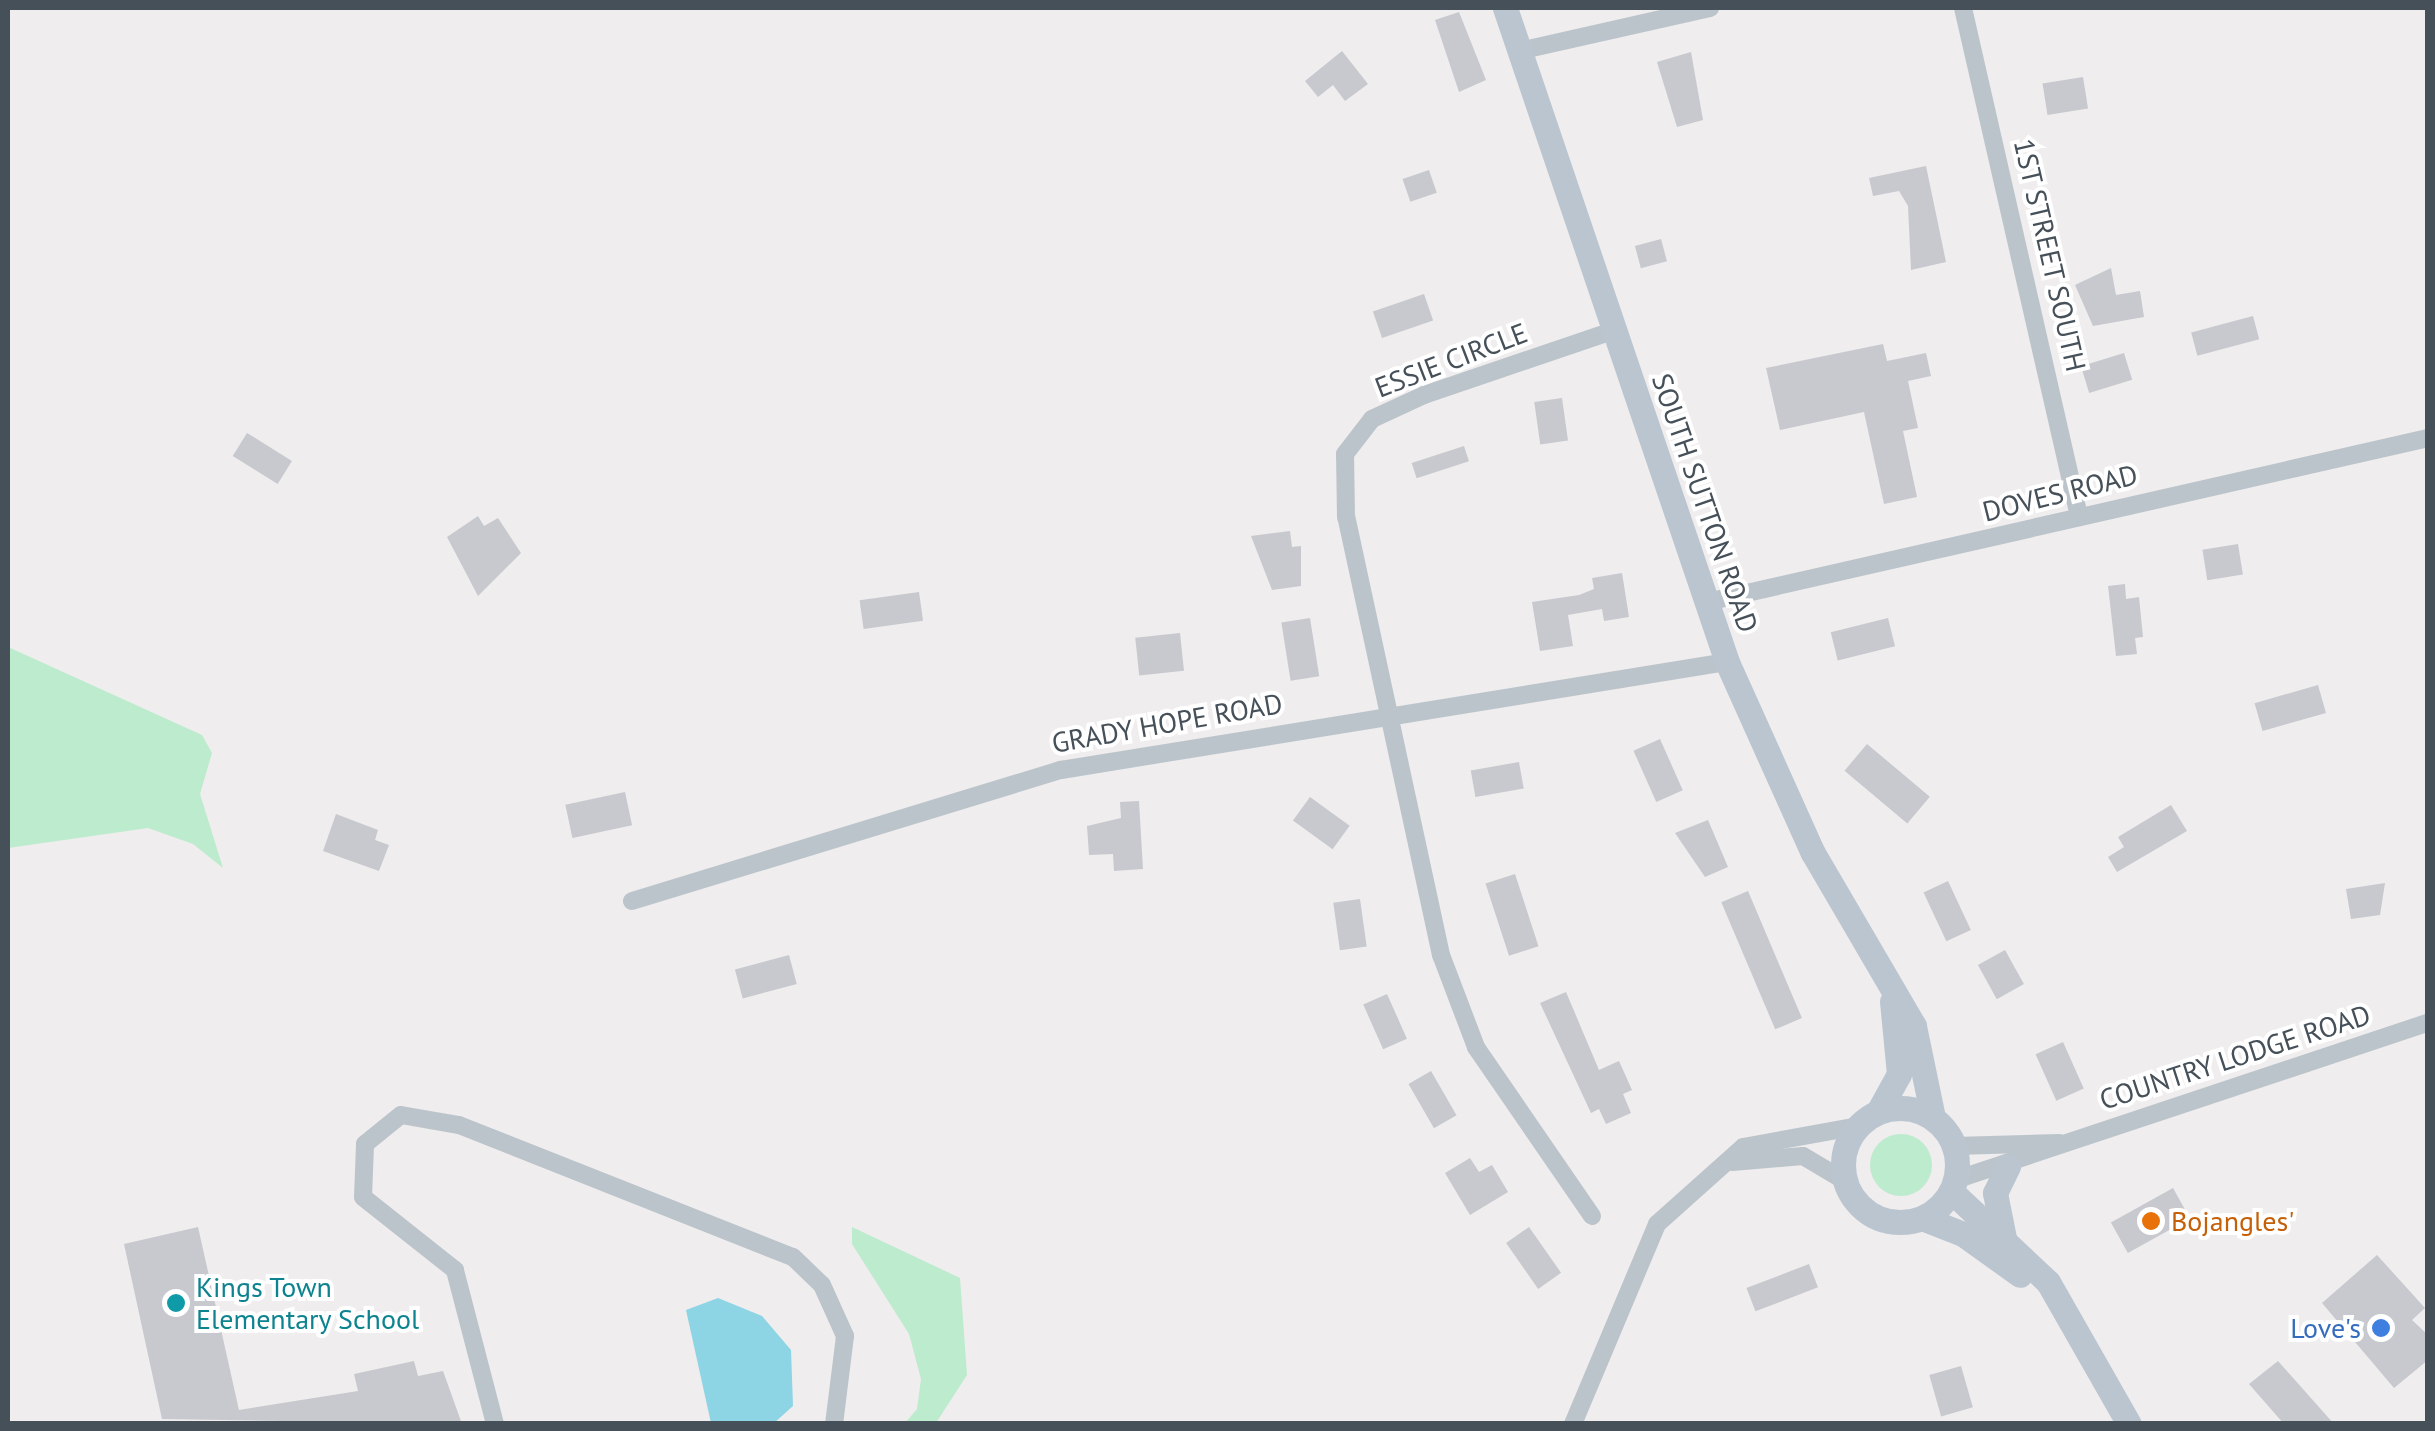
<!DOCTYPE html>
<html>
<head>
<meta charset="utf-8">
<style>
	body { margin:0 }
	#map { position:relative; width:2435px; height:1431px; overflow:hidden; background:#efeded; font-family:"PT Sans",sans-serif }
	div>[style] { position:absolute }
	.green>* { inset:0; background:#bdebce }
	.round { border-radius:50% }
	.water>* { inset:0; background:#8dd4e5 }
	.building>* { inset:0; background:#c7c9cf; transform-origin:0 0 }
	.minor>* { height:18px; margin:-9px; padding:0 9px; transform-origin:9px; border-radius:9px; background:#bcc4cb }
	.secondary>* { height:25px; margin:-12.5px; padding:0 12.5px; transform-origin:12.5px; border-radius:12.5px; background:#bbc5d0 }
	.secondary>.ring { margin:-12.5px; padding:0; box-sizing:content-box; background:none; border:25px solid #bbc5d0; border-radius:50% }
	.dots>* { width:28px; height:28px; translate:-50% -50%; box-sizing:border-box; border:5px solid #fff; border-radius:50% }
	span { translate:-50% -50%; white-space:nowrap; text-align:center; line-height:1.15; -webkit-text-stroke:8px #fff; paint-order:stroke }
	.street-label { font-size:28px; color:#465059 }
	.food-label { font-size:28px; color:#c56008 }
	.left { translate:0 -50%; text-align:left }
	.culture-label { font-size:28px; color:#0d838f }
	.shop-label { font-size:28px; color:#366cbe }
	.right { translate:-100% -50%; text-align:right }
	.frame { position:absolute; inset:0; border:10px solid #465059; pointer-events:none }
</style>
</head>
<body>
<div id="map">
	<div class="green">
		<div style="clip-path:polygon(8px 647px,202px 735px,212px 753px,200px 794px,223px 868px,193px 844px,148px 828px,8px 848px)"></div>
		<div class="round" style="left:1870px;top:1134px;width:62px;height:62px"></div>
		<div style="clip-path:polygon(852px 1227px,960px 1278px,967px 1375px,936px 1423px,905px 1423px,917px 1409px,921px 1379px,909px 1334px,852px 1244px)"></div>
	</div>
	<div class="water">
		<div style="clip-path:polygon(718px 1298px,762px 1316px,791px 1350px,793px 1406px,774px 1423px,711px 1423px,686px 1310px)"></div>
	</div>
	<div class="building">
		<div style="clip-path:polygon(1459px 12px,1486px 80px,1459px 92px,1435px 20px)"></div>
		<div style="clip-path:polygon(1342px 51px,1368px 84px,1345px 101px,1333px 85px,1318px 97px,1305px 81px)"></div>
		<div style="clip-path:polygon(1691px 52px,1703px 120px,1677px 127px,1657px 62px)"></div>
		<div style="left:2083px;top:77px;width:32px;height:41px;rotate:81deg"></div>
		<div style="clip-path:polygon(1926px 166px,1946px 262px,1911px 270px,1908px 206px,1899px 191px,1873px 196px,1869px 178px)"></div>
		<div style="left:1429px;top:170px;width:24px;height:28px;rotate:71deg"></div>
		<div style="left:1661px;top:239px;width:23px;height:27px;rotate:75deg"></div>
		<div style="clip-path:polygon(2111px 268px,2116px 295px,2140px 291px,2144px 317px,2093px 326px,2075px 285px)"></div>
		<div style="left:1424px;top:294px;width:28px;height:54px;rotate:71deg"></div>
		<div style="left:2253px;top:316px;width:24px;height:64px;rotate:75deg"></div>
		<div style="clip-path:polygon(1883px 344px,1887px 361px,1926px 353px,1931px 376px,1908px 381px,1918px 428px,1903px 431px,1917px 497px,1884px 504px,1864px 412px,1780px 430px,1766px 368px)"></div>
		<div style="left:2124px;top:353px;width:28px;height:45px;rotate:73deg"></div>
		<div style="left:1562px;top:398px;width:43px;height:28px;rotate:82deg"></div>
		<div style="left:247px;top:433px;width:53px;height:27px;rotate:32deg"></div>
		<div style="left:1464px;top:446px;width:16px;height:55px;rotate:72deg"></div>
		<div style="clip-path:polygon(478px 516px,484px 526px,498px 518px,521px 553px,478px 596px,447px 537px)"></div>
		<div style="clip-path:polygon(1290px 531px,1292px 547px,1301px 546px,1301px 586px,1272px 590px,1251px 536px)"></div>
		<div style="left:2238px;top:544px;width:31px;height:36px;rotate:81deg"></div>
		<div style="clip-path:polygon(1622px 573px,1629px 617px,1604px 621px,1602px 609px,1568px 615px,1573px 646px,1540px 651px,1532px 602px,1579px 595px,1594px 589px,1592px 578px)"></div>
		<div style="clip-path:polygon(2125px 584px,2126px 599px,2139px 597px,2143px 637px,2135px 638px,2137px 654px,2116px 656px,2108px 586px)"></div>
		<div style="left:919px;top:592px;width:29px;height:60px;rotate:82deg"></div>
		<div style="left:1310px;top:618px;width:59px;height:29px;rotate:81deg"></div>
		<div style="left:1888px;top:618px;width:29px;height:59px;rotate:76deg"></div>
		<div style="left:1180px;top:633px;width:38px;height:45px;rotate:84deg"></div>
		<div style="left:2318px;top:685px;width:29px;height:66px;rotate:74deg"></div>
		<div style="left:1660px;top:739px;width:56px;height:29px;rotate:66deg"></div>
		<div style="left:1867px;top:744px;width:82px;height:35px;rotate:40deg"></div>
		<div style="left:1519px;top:762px;width:27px;height:49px;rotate:80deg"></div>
		<div style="left:625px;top:792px;width:34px;height:61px;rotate:78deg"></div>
		<div style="left:1310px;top:797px;width:49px;height:29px;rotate:36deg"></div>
		<div style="clip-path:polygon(1139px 801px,1143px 869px,1114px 871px,1113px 854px,1089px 855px,1087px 826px,1121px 818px,1120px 802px)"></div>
		<div style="clip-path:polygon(2171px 805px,2187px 831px,2117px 872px,2108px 857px,2124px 847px,2118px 837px)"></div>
		<div style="clip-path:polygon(336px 814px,378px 830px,375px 840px,389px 845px,379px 871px,323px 851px)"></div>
		<div style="clip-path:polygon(1708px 820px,1728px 867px,1705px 877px,1675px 833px)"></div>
		<div style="left:1515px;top:874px;width:76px;height:31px;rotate:72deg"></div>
		<div style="left:1948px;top:881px;width:54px;height:27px;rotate:65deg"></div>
		<div style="clip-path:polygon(2385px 883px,2380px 915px,2351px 919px,2346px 889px)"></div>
		<div style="left:1748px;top:891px;width:138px;height:29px;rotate:67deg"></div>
		<div style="left:1360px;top:899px;width:48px;height:27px;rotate:82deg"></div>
		<div style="left:2005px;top:950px;width:39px;height:31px;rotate:61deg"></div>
		<div style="left:789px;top:955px;width:30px;height:56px;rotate:75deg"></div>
		<div style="clip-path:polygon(1566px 992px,1599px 1070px,1619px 1061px,1632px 1090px,1623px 1094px,1631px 1113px,1606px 1124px,1599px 1109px,1591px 1113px,1540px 1003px)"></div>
		<div style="left:1387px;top:994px;width:49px;height:26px;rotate:66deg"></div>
		<div style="left:2063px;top:1042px;width:51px;height:30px;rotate:66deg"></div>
		<div style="left:1431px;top:1071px;width:51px;height:26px;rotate:60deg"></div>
		<div style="clip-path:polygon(1470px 1158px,1479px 1172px,1492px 1165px,1508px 1192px,1470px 1215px,1445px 1173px)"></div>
		<div style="left:2173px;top:1188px;width:35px;height:71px;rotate:61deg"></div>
		<div style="clip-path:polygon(198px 1227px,239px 1410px,358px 1391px,354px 1374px,414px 1361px,418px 1376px,443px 1371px,462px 1424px,162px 1419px,124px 1244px)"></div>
		<div style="left:1529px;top:1227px;width:56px;height:28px;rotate:55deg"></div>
		<div style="clip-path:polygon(2377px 1255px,2425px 1308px,2412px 1320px,2428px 1335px,2428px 1360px,2394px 1388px,2322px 1303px)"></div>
		<div style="left:1809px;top:1264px;width:25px;height:67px;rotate:69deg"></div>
		<div style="clip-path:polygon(2278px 1361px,2334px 1424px,2284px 1424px,2249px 1384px)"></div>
		<div style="left:1961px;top:1366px;width:43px;height:33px;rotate:74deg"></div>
	</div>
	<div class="minor">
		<div style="left:1963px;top:8px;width:521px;rotate:77.14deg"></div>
		<div style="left:1519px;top:51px;width:196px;rotate:-12.7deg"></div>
		<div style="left:1707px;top:602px;width:739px;rotate:-12.81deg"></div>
		<div style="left:632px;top:901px;width:449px;rotate:-17deg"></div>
		<div style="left:1061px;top:770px;width:675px;rotate:-9.21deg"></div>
		<div style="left:1954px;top:1146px;width:105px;rotate:-1.6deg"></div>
		<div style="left:1732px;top:1162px;width:71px;rotate:-4.8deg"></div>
		<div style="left:1803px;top:1156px;width:49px;rotate:30.8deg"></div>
		<div style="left:1955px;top:1180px;width:498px;rotate:-18.4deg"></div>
		<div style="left:1592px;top:1216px;width:205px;rotate:-124.5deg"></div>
		<div style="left:1476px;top:1047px;width:98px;rotate:-110.8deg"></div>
		<div style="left:1441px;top:955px;width:448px;rotate:-102.2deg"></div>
		<div style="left:1346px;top:517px;width:63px;rotate:-90.9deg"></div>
		<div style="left:1345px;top:454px;width:44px;rotate:-52.4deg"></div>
		<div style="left:1372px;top:419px;width:57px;rotate:-24.8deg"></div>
		<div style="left:1424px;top:395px;width:202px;rotate:-18.8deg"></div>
		<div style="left:495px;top:1424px;width:159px;rotate:-104.6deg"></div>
		<div style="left:455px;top:1270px;width:117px;rotate:-141.6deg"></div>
		<div style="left:363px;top:1197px;width:53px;rotate:-87.8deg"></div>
		<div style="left:365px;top:1144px;width:46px;rotate:-38.9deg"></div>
		<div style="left:401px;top:1115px;width:59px;rotate:9.8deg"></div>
		<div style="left:459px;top:1125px;width:359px;rotate:21.6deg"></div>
		<div style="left:793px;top:1257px;width:40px;rotate:44deg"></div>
		<div style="left:822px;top:1285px;width:56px;rotate:65.7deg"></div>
		<div style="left:845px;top:1336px;width:89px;rotate:97.1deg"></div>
		<div style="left:1573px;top:1424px;width:217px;rotate:-67.2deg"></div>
		<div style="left:1657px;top:1224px;width:115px;rotate:-41.8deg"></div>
		<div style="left:1743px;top:1147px;width:117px;rotate:-10.3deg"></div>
	</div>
	<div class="secondary">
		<div style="left:1505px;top:8px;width:691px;rotate:71.25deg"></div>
		<div style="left:1727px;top:662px;width:209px;rotate:65.8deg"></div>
		<div style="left:1813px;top:853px;width:200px;rotate:59.7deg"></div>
		<div style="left:1914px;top:1026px;width:94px;rotate:78.3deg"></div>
		<div class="ring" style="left:1843px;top:1108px;width:89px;height:89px"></div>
		<div style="left:1878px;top:1112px;width:43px;rotate:-61.1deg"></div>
		<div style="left:1899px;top:1074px;width:73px;rotate:-95.5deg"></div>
		<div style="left:1951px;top:1191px;width:133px;rotate:43.2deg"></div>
		<div style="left:2048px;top:1282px;width:163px;rotate:60.3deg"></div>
		<div style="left:1922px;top:1218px;width:44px;rotate:21.3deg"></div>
		<div style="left:1963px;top:1234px;width:70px;rotate:35.7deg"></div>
		<div style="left:2004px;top:1238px;width:46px;rotate:-101.3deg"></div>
		<div style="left:1995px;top:1193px;width:30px;rotate:-64deg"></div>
	</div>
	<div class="dots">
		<div style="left:2151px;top:1221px;background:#e8710a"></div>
		<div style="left:176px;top:1303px;background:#0f9aa8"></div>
		<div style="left:2381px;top:1328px;background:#3f7fe0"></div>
	</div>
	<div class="street-label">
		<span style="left:2050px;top:255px;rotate:77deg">1ST STREET SOUTH</span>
		<span style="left:1451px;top:360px;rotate:-21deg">ESSIE CIRCLE</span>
		<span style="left:2060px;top:493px;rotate:-14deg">DOVES ROAD</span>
		<span style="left:1705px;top:503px;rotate:71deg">SOUTH SUTTON ROAD</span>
		<span style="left:1167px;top:723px;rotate:-10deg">GRADY HOPE ROAD</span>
		<span style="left:2235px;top:1057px;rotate:-18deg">COUNTRY LODGE ROAD</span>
	</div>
	<div class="food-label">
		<span class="left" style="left:2171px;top:1221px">Bojangles'</span>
	</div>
	<div class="culture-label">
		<span class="left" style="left:196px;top:1303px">Kings Town<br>Elementary School</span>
	</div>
	<div class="shop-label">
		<span class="right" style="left:2361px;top:1328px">Love's</span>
	</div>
	<div class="frame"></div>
</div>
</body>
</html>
